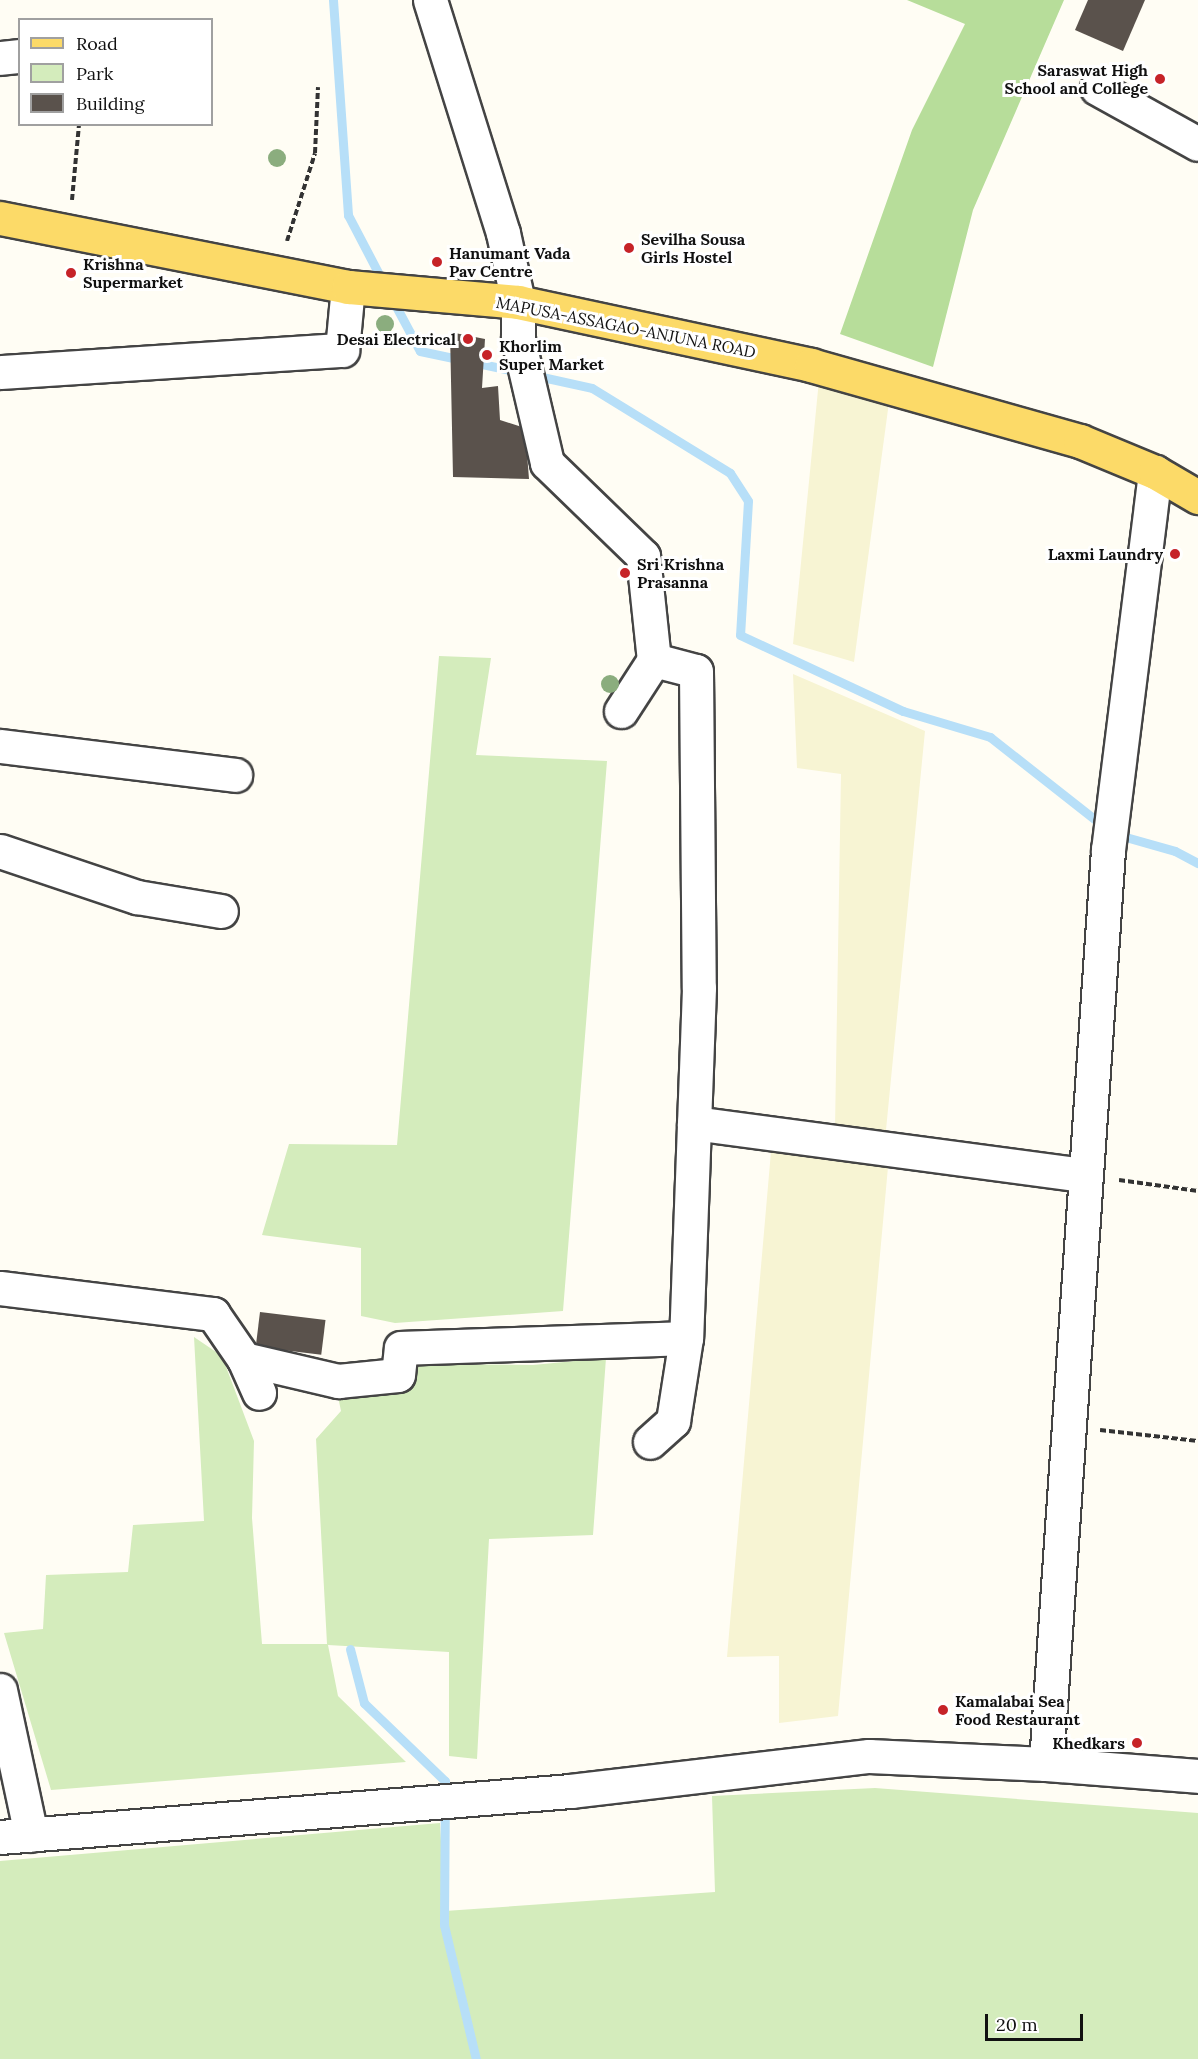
<!DOCTYPE html>
<html>
<head>
<meta charset="utf-8">
<style>
	body { margin:0 }
	#map { position:relative; width:1198px; height:2059px; overflow:hidden; background:#fffdf4; font-family:Lora,serif }
	div>[style] { position:absolute }
	.farmland>* { inset:0; background:#f7f4d3 }
	.green>* { inset:0; background:#d4ecbc }
	.forest>* { inset:0; background:#b7dd9a }
	.stream>* { height:9px; margin:-4.5px; padding:0 4.5px; transform-origin:4.5px; border-radius:4.5px; background:#b7dff8 }
	.building>* { inset:0; background:#5a524c; transform-origin:0 0 }
	.path>* { height:4px; margin-top:-2px; transform-origin:0; background:repeating-linear-gradient(90deg,#333 0 6px,transparent 0 9px) }
	.roads { filter:drop-shadow(2px 0 #444) drop-shadow(-2px 0 #444) drop-shadow(0 2px #444) drop-shadow(0 -2px #444) }
	.minor>* { height:33px; margin:-16.5px; padding:0 16.5px; transform-origin:16.5px; border-radius:16.5px; background:#fff }
	.major>* { height:33px; margin:-16.5px; padding:0 16.5px; transform-origin:16.5px; border-radius:16.5px; background:#fcda68 }
	.trees>* { width:18px; height:18px; margin:-9px; border-radius:50%; background:#8bad7e }
	.dots>* { width:16px; height:16px; translate:-50% -50%; box-sizing:border-box; border:3px solid #fff; border-radius:50% }
	span { translate:-50% -50%; white-space:nowrap; text-align:center; line-height:1.15; -webkit-text-stroke:6px #fff; paint-order:stroke }
	.poi-label { font-size:16px; color:#111; font-weight:700 }
	.right { translate:-100% -50%; text-align:right }
	.left { translate:0 -50%; text-align:left }
	.street-label { font-size:16px; color:#111 }
	.legend { position:absolute; left:18px; top:18px; width:195px; height:108px; box-sizing:border-box; background:#fff; border:2px solid #a0a0a0; margin:0; padding:8px 10px; list-style:none; font-size:18px; color:#111 }
	.legend li { display:flex; align-items:center; gap:12px; height:30px }
	.legend b { width:30px; border:2px solid #a0a0a0 }
	.scale { position:absolute; left:985px; top:2014px; width:98px; height:27px; box-sizing:border-box; border:3px solid #111; border-top:0; padding-left:8px; font-size:18px; line-height:21px; white-space:nowrap; color:#111; -webkit-text-stroke:4px #fff; paint-order:stroke }
</style>
</head>
<body>
<div id="map">
	<div class="farmland">
		<div style="clip-path:polygon(819px 380px,889px 402px,854px 662px,793px 644px)"></div>
		<div style="clip-path:polygon(793px 674px,925px 731px,886px 1130px,835px 1128px,841px 774px,797px 768px)"></div>
		<div style="clip-path:polygon(772px 1140px,889px 1156px,838px 1716px,779px 1723px,779px 1656px,727px 1657px)"></div>
	</div>
	<div class="green">
		<div style="clip-path:polygon(439px 656px,491px 658px,476px 755px,607px 761px,563px 1311px,395px 1323px,361px 1316px,361px 1248px,262px 1235px,289px 1144px,397px 1145px)"></div>
		<div style="clip-path:polygon(194px 1337px,222px 1356px,254px 1441px,252px 1518px,262px 1644px,327px 1644px,316px 1439px,341px 1411px,337px 1392px,412px 1385px,412px 1364px,533px 1365px,606px 1358px,593px 1535px,489px 1539px,477px 1759px,449px 1756px,449px 1652px,328px 1645px,338px 1696px,406px 1762px,51px 1790px,4px 1633px,43px 1629px,46px 1575px,128px 1572px,133px 1525px,204px 1521px)"></div>
		<div style="clip-path:polygon(875px 1788px,1198px 1813px,1198px 2059px,0 2059px,0 1861px,440px 1823px,445px 1911px,715px 1892px,712px 1796px)"></div>
	</div>
	<div class="forest">
		<div style="clip-path:polygon(907px 0,1064px 0,973px 210px,933px 367px,840px 334px,912px 130px,965px 24px)"></div>
	</div>
	<div class="stream">
		<div style="left:333px;top:0;width:216px;rotate:86deg"></div>
		<div style="left:348px;top:215px;width:76px;rotate:62.4deg"></div>
		<div style="left:391px;top:297px;width:61px;rotate:61.8deg"></div>
		<div style="left:420px;top:351px;width:102px;rotate:11.9deg"></div>
		<div style="left:533px;top:375px;width:60px;rotate:12.4deg"></div>
		<div style="left:592px;top:388px;width:162px;rotate:31.6deg"></div>
		<div style="left:730px;top:473px;width:33px;rotate:57deg"></div>
		<div style="left:748px;top:501px;width:134px;rotate:93.4deg"></div>
		<div style="left:740px;top:635px;width:180px;rotate:25deg"></div>
		<div style="left:903px;top:711px;width:91px;rotate:16.6deg"></div>
		<div style="left:990px;top:737px;width:144px;rotate:38.2deg"></div>
		<div style="left:1115px;top:834px;width:62px;rotate:15.8deg"></div>
		<div style="left:1175px;top:851px;width:26px;rotate:28deg"></div>
		<div style="left:350px;top:1649px;width:56px;rotate:75.5deg"></div>
		<div style="left:364px;top:1703px;width:112px;rotate:43.9deg"></div>
		<div style="left:445px;top:1781px;width:144px;rotate:90.4deg"></div>
		<div style="left:444px;top:1925px;width:138px;rotate:76.6deg"></div>
	</div>
	<div class="building">
		<div style="clip-path:polygon(1088px 0,1145px 0,1123px 51px,1075px 30px)"></div>
		<div style="clip-path:polygon(450px 332px,485px 339px,482px 388px,498px 386px,500px 420px,525px 428px,529px 479px,453px 477px)"></div>
		<div style="left:260px;top:1312px;width:66px;height:35px;rotate:7deg"></div>
	</div>
	<div class="path">
		<div style="left:72px;top:200px;width:76px;rotate:-84.7deg"></div>
		<div style="left:287px;top:241px;width:92px;rotate:-72.3deg"></div>
		<div style="left:315px;top:153px;width:66px;rotate:-87.4deg"></div>
		<div style="left:1119px;top:1180px;width:80px;rotate:7.9deg"></div>
		<div style="left:1100px;top:1430px;width:99px;rotate:6.4deg"></div>
	</div>
	<div class="roads">
		<div class="minor">
			<div style="left:430px;top:0;width:244px;rotate:72.6deg"></div>
			<div style="left:503px;top:233px;width:71px;rotate:77.7deg"></div>
			<div style="left:518px;top:302px;width:37px;rotate:90deg"></div>
			<div style="left:518px;top:339px;width:127px;rotate:76.8deg"></div>
			<div style="left:547px;top:463px;width:134px;rotate:44.1deg"></div>
			<div style="left:643px;top:556px;width:105px;rotate:84deg"></div>
			<div style="left:654px;top:660px;width:43px;rotate:14.7deg"></div>
			<div style="left:696px;top:671px;width:317px;rotate:89.5deg"></div>
			<div style="left:699px;top:988px;width:350px;rotate:92.1deg"></div>
			<div style="left:686px;top:1338px;width:84px;rotate:98.9deg"></div>
			<div style="left:673px;top:1421px;width:31px;rotate:138deg"></div>
			<div style="left:0;top:58px;width:20px;rotate:-6deg"></div>
			<div style="left:1097px;top:88px;width:115px;rotate:29deg"></div>
			<div style="left:0;top:372px;width:343px;rotate:-3.7deg"></div>
			<div style="left:342px;top:350px;width:63px;rotate:-84.6deg"></div>
			<div style="left:621px;top:711px;width:61px;rotate:-57.1deg"></div>
			<div style="left:0;top:746px;width:237px;rotate:7deg"></div>
			<div style="left:0;top:851px;width:145px;rotate:18.6deg"></div>
			<div style="left:137px;top:897px;width:85px;rotate:9.5deg"></div>
			<div style="left:694px;top:1123px;width:394px;rotate:7.6deg"></div>
			<div style="left:0;top:1288px;width:215px;rotate:7deg"></div>
			<div style="left:213px;top:1314px;width:55px;rotate:55.4deg"></div>
			<div style="left:244px;top:1359px;width:37px;rotate:66deg"></div>
			<div style="left:244px;top:1359px;width:97px;rotate:13.2deg"></div>
			<div style="left:338px;top:1381px;width:60px;rotate:-5.7deg"></div>
			<div style="left:398px;top:1375px;width:27px;rotate:-84deg"></div>
			<div style="left:401px;top:1348px;width:285px;rotate:-2deg"></div>
			<div style="left:0;top:1690px;width:148px;rotate:77.9deg"></div>
			<div style="left:1046px;top:1764px;width:916px;rotate:-86.12deg"></div>
			<div style="left:1108px;top:850px;width:381px;rotate:-82.9deg"></div>
			<div style="left:0;top:1837px;width:572px;rotate:-4.61deg"></div>
			<div style="left:570px;top:1791px;width:301px;rotate:-6.7deg"></div>
			<div style="left:869px;top:1756px;width:177px;rotate:2.6deg"></div>
			<div style="left:1046px;top:1764px;width:152px;rotate:4.5deg"></div>
		</div>
		<div class="major">
			<div style="left:0;top:218px;width:355px;rotate:11.2deg"></div>
			<div style="left:348px;top:287px;width:171px;rotate:5deg"></div>
			<div style="left:518px;top:302px;width:300px;rotate:12.1deg"></div>
			<div style="left:811px;top:365px;width:280px;rotate:15.8deg"></div>
			<div style="left:1080px;top:441px;width:81px;rotate:22.5deg"></div>
			<div style="left:1155px;top:472px;width:50px;rotate:30.2deg"></div>
		</div>
	</div>
	<div class="trees">
		<div style="left:277px;top:158px"></div>
		<div style="left:385px;top:324px"></div>
		<div style="left:610px;top:684px"></div>
	</div>
	<div class="dots">
		<div style="left:1160px;top:79px;background:#c62328"></div>
		<div style="left:629px;top:248px;background:#c62328"></div>
		<div style="left:437px;top:262px;background:#c62328"></div>
		<div style="left:71px;top:273px;background:#c62328"></div>
		<div style="left:468px;top:339px;background:#c62328"></div>
		<div style="left:487px;top:355px;background:#c62328"></div>
		<div style="left:1175px;top:554px;background:#c62328"></div>
		<div style="left:625px;top:573px;background:#c62328"></div>
		<div style="left:943px;top:1710px;background:#c62328"></div>
		<div style="left:1137px;top:1743px;background:#c62328"></div>
	</div>
	<div class="poi-label">
		<span class="right" style="left:1148px;top:79px">Saraswat High<br>School and College</span>
		<span class="left" style="left:641px;top:248px">Sevilha Sousa<br>Girls Hostel</span>
		<span class="left" style="left:449px;top:262px">Hanumant Vada<br>Pav Centre</span>
		<span class="left" style="left:83px;top:273px">Krishna<br>Supermarket</span>
		<span class="right" style="left:456px;top:339px">Desai Electrical</span>
		<span class="left" style="left:499px;top:355px">Khorlim<br>Super Market</span>
		<span class="right" style="left:1163px;top:554px">Laxmi Laundry</span>
		<span class="left" style="left:637px;top:573px">Sri Krishna<br>Prasanna</span>
		<span class="left" style="left:955px;top:1710px">Kamalabai Sea<br>Food Restaurant</span>
		<span class="right" style="left:1125px;top:1743px">Khedkars</span>
	</div>
	<div class="street-label">
		<span style="left:626px;top:327px;rotate:11deg">MAPUSA-ASSAGAO-ANJUNA ROAD</span>
	</div>
	<ul class="legend">
	<li><b style="height:8px;background:#fcda68"></b>Road</li>
	<li><b style="height:16px;background:#d4ecbc"></b>Park</li>
	<li><b style="height:16px;background:#5a524c"></b>Building</li>
	</ul>
	<div class="scale">20 m</div>
</div>
</body>
</html>
